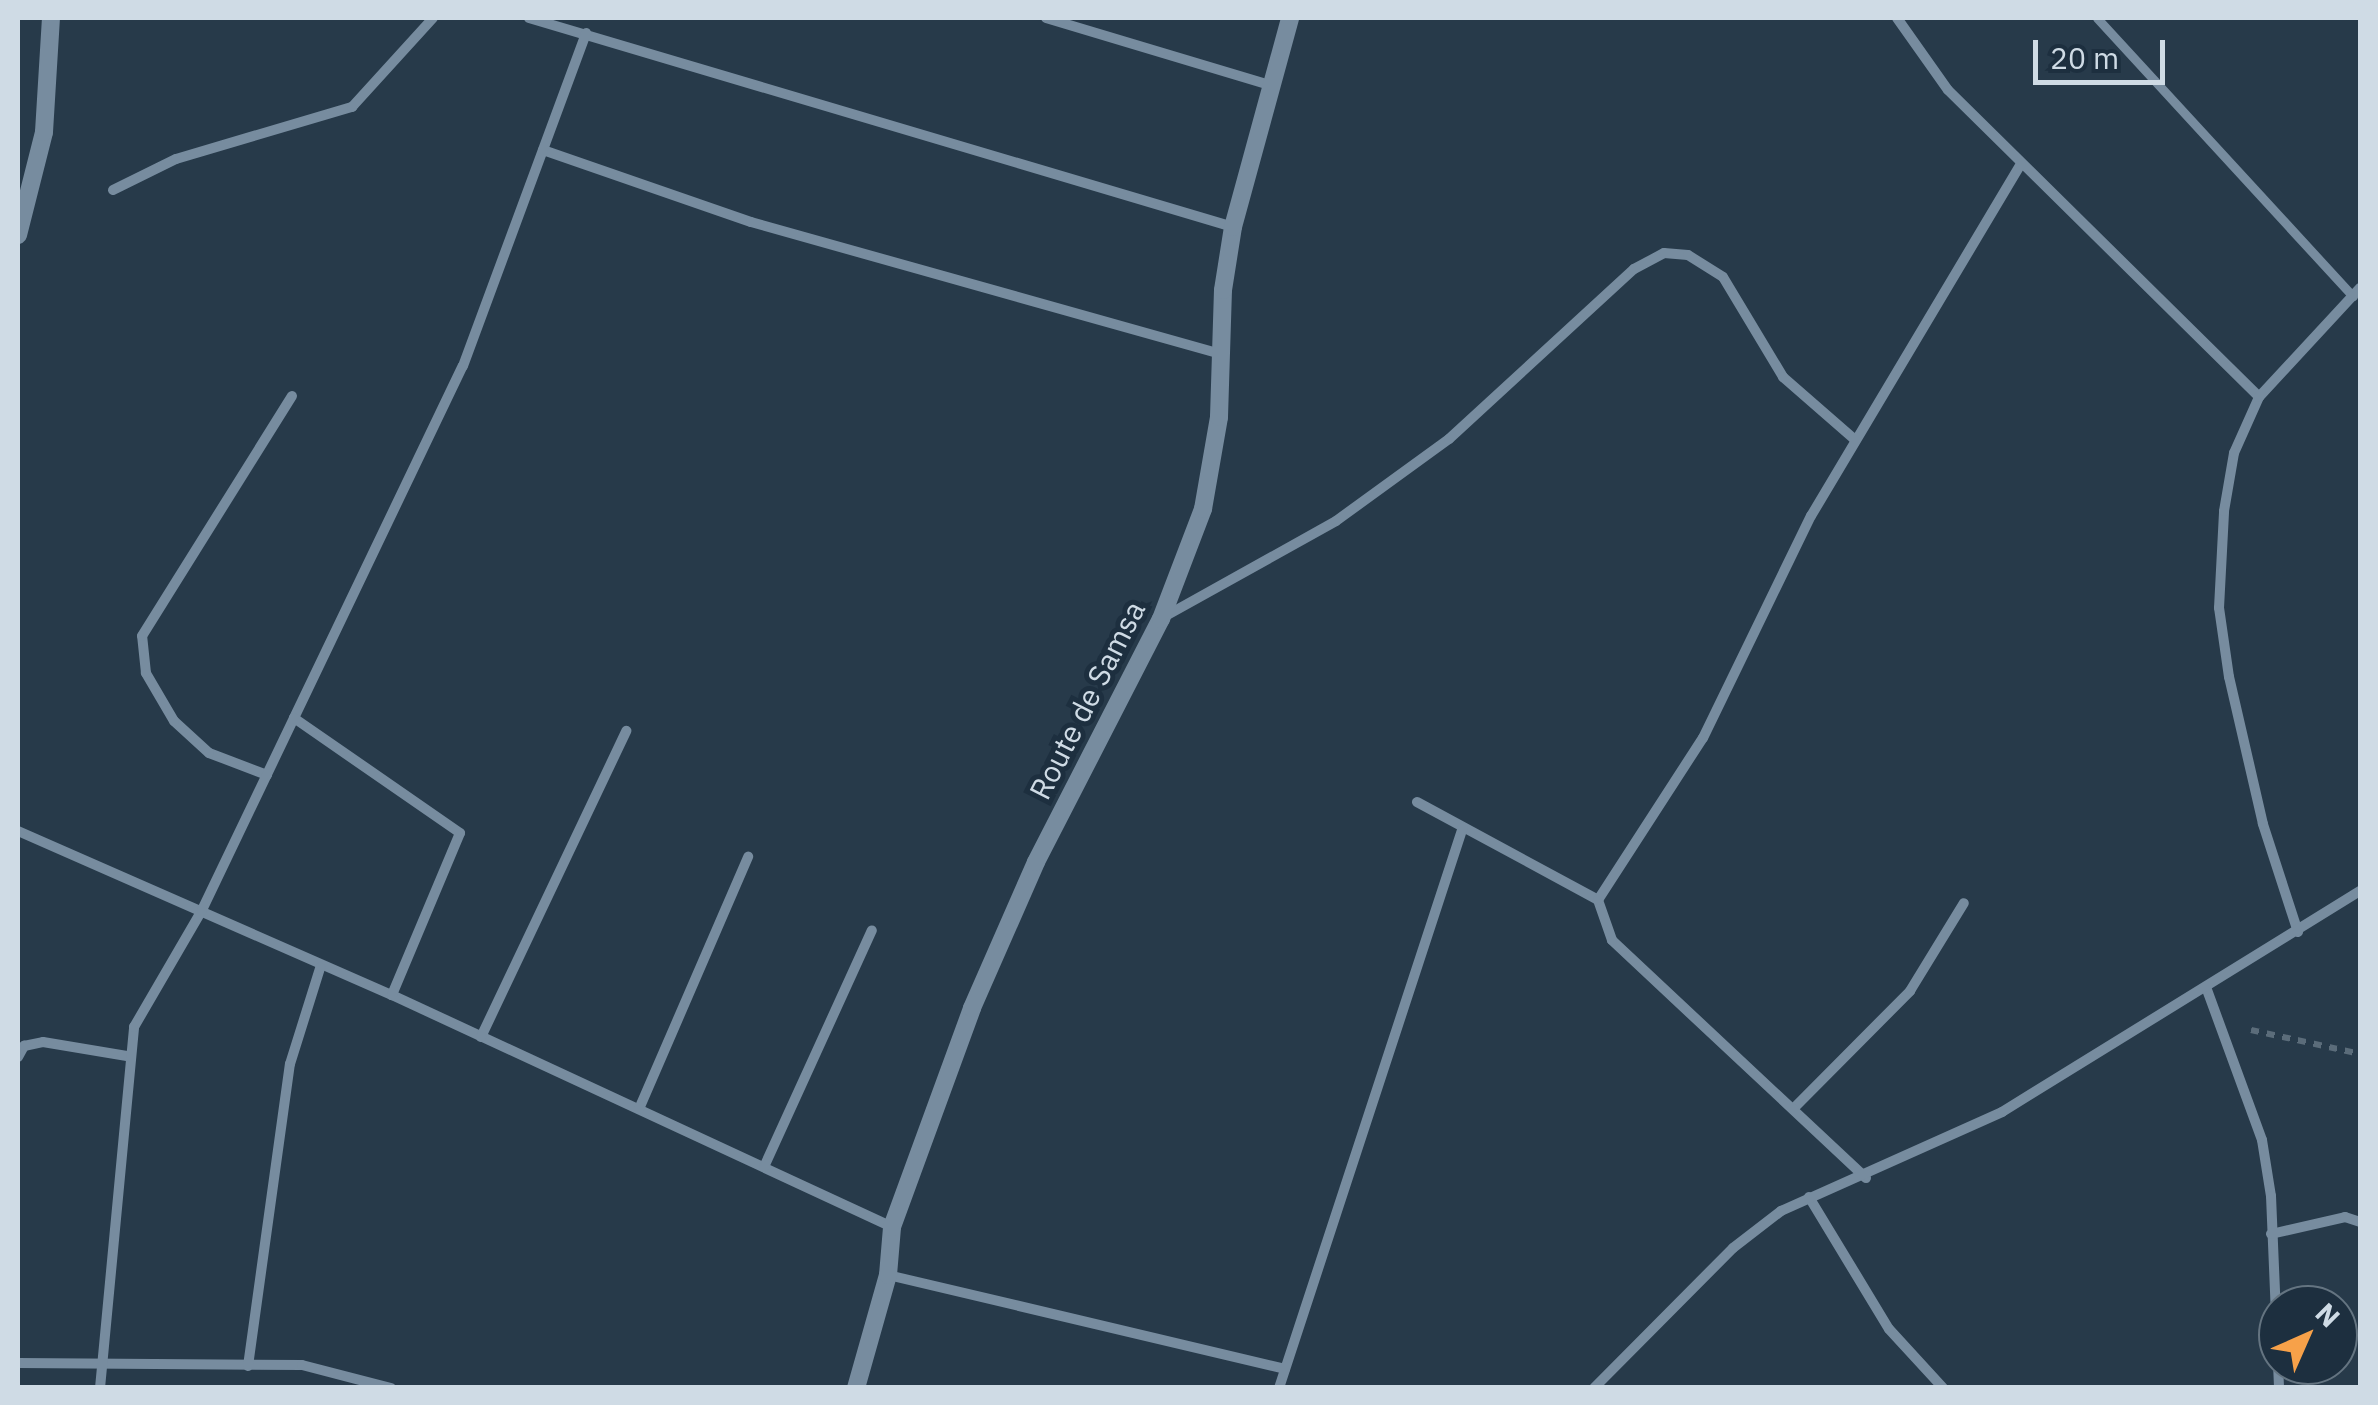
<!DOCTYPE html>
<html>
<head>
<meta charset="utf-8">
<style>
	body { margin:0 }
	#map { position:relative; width:2378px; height:1405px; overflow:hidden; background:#273a4a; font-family:"IBM Plex Sans",sans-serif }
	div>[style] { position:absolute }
	.path>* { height:6px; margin-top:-3px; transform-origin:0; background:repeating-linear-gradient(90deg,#5b6c7a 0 8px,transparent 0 16px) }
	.pedestrian>* { height:9px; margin:-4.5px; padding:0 4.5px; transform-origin:4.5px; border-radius:4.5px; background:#778c9f }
	.minor>* { height:10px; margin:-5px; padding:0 5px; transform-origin:5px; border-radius:5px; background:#778c9f }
	.tertiary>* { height:18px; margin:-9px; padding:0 9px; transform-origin:9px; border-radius:9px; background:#778c9f }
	span { translate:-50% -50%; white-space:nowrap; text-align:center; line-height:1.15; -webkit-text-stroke:10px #1d2f3f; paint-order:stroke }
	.street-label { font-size:30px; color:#cfdbe5 }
	.frame { position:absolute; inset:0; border:20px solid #cfdbe5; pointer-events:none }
	.north { position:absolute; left:2258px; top:1285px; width:100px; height:100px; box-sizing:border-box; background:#1d2f3f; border:2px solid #647481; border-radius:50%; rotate:45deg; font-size:28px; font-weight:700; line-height:40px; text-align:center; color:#cfdbe5 }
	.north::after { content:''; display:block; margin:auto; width:35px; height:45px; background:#f7a149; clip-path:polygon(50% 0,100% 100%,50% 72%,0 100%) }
	.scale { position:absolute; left:2033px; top:40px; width:132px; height:45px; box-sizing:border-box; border:5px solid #cfdbe5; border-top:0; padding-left:12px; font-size:30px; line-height:35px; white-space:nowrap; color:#cfdbe5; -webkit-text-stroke:8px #1d2f3f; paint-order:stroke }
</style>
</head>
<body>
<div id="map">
	<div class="path">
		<div style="left:2251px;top:1030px;width:112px;rotate:12.4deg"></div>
	</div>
	<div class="pedestrian">
		<div style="left:2097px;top:18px;width:378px;rotate:47.4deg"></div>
	</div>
	<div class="minor">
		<div style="left:529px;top:18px;width:734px;rotate:16.53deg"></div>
		<div style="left:1046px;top:18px;width:236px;rotate:16.7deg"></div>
		<div style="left:1897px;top:18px;width:88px;rotate:54.7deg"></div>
		<div style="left:1948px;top:90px;width:437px;rotate:44.6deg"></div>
		<div style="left:543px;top:150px;width:220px;rotate:19.1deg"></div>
		<div style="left:751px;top:222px;width:488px;rotate:15.7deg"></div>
		<div style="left:113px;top:190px;width:70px;rotate:-26.2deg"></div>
		<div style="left:176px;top:159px;width:184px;rotate:-16.5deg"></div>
		<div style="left:352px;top:107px;width:120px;rotate:-47.7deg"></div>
		<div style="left:1162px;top:618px;width:199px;rotate:-29.1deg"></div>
		<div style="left:1336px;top:521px;width:140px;rotate:-36deg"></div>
		<div style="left:1449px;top:439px;width:251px;rotate:-42.6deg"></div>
		<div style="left:1634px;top:269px;width:34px;rotate:-28deg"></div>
		<div style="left:1664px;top:253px;width:24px;rotate:5deg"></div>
		<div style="left:1688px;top:255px;width:41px;rotate:32.2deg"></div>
		<div style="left:1723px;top:277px;width:117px;rotate:59deg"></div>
		<div style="left:1783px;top:377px;width:94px;rotate:41.1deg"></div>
		<div style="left:294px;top:718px;width:390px;rotate:-64.4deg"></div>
		<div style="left:463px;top:366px;width:355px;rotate:-69.7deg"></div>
		<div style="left:267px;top:775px;width:62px;rotate:-159.2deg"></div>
		<div style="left:209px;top:753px;width:47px;rotate:-137.6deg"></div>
		<div style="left:174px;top:721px;width:56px;rotate:-120.3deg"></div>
		<div style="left:146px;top:673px;width:37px;rotate:-96deg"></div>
		<div style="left:142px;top:636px;width:283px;rotate:-58deg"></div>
		<div style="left:1417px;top:802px;width:206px;rotate:28.4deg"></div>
		<div style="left:18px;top:831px;width:408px;rotate:23.7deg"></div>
		<div style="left:392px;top:995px;width:551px;rotate:24.89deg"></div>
		<div style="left:2298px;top:932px;width:114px;rotate:-108deg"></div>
		<div style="left:2263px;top:824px;width:151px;rotate:-103deg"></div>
		<div style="left:2229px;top:677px;width:70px;rotate:-98.2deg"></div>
		<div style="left:2219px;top:608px;width:97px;rotate:-87deg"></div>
		<div style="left:2224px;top:511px;width:59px;rotate:-80.2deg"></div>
		<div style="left:2234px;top:453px;width:61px;rotate:-65.9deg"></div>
		<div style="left:2259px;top:397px;width:149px;rotate:-47.2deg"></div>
		<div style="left:2206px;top:987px;width:163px;rotate:69.9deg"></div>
		<div style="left:2262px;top:1140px;width:57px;rotate:80.9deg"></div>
		<div style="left:2271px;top:1196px;width:192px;rotate:87.6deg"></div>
		<div style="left:481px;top:1037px;width:339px;rotate:-64.6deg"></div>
		<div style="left:18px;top:1057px;width:13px;rotate:-61deg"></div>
		<div style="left:24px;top:1046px;width:19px;rotate:-12deg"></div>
		<div style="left:43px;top:1042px;width:85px;rotate:9.5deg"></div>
		<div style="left:1794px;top:1108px;width:165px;rotate:-45.2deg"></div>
		<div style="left:1910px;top:991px;width:103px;rotate:-58.5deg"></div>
		<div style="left:639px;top:1109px;width:275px;rotate:-66.6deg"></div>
		<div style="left:764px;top:1167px;width:260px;rotate:-65.5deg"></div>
		<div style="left:1866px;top:1178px;width:348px;rotate:-136.9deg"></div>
		<div style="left:1612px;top:940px;width:42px;rotate:-109.3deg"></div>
		<div style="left:1598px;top:900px;width:193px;rotate:-57.1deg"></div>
		<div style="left:1703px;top:738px;width:247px;rotate:-64.1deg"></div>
		<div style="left:1811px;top:516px;width:410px;rotate:-59.2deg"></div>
		<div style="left:1809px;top:1197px;width:154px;rotate:58.8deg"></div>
		<div style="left:1889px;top:1329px;width:80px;rotate:47.5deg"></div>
		<div style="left:2271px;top:1234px;width:76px;rotate:-12.9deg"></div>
		<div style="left:2345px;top:1217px;width:16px;rotate:18deg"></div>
		<div style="left:888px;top:1275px;width:408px;rotate:13.3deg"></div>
		<div style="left:18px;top:1363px;width:284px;rotate:0.4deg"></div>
		<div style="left:302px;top:1365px;width:92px;rotate:14.5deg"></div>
		<div style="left:248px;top:1366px;width:305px;rotate:-82.1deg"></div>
		<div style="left:290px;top:1064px;width:101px;rotate:-72.6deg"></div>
		<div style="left:100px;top:1388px;width:363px;rotate:-84.6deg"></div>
		<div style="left:134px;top:1027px;width:135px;rotate:-59.8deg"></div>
		<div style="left:202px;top:910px;width:213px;rotate:-64.4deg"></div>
		<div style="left:294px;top:718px;width:202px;rotate:34.7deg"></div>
		<div style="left:460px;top:833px;width:176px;rotate:112.8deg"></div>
		<div style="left:1279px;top:1388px;width:590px;rotate:-71.84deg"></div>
		<div style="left:1594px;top:1388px;width:197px;rotate:-45.2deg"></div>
		<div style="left:1733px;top:1248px;width:61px;rotate:-37.6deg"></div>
		<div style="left:1781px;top:1211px;width:242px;rotate:-24.1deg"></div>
		<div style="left:2002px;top:1112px;width:421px;rotate:-31.7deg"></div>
	</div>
	<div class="tertiary">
		<div style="left:18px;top:235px;width:106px;rotate:-75.8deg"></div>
		<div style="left:44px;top:132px;width:114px;rotate:-86.5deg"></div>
		<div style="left:856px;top:1388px;width:117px;rotate:-74.2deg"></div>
		<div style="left:888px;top:1275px;width:48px;rotate:-85.2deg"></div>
		<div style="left:892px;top:1227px;width:233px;rotate:-69.9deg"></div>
		<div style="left:972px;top:1008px;width:159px;rotate:-66.3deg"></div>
		<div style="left:1036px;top:862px;width:273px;rotate:-62.8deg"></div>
		<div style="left:1161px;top:619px;width:118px;rotate:-69.1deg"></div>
		<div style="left:1203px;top:509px;width:93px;rotate:-80.1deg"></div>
		<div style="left:1219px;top:417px;width:127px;rotate:-88.2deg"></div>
		<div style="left:1223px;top:290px;width:64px;rotate:-81deg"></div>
		<div style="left:1233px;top:227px;width:217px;rotate:-74.7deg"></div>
	</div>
	<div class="street-label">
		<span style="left:1087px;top:700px;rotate:-63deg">Route de Samsa</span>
	</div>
	<div class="frame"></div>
	<div class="north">N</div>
	<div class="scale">20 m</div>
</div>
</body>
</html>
